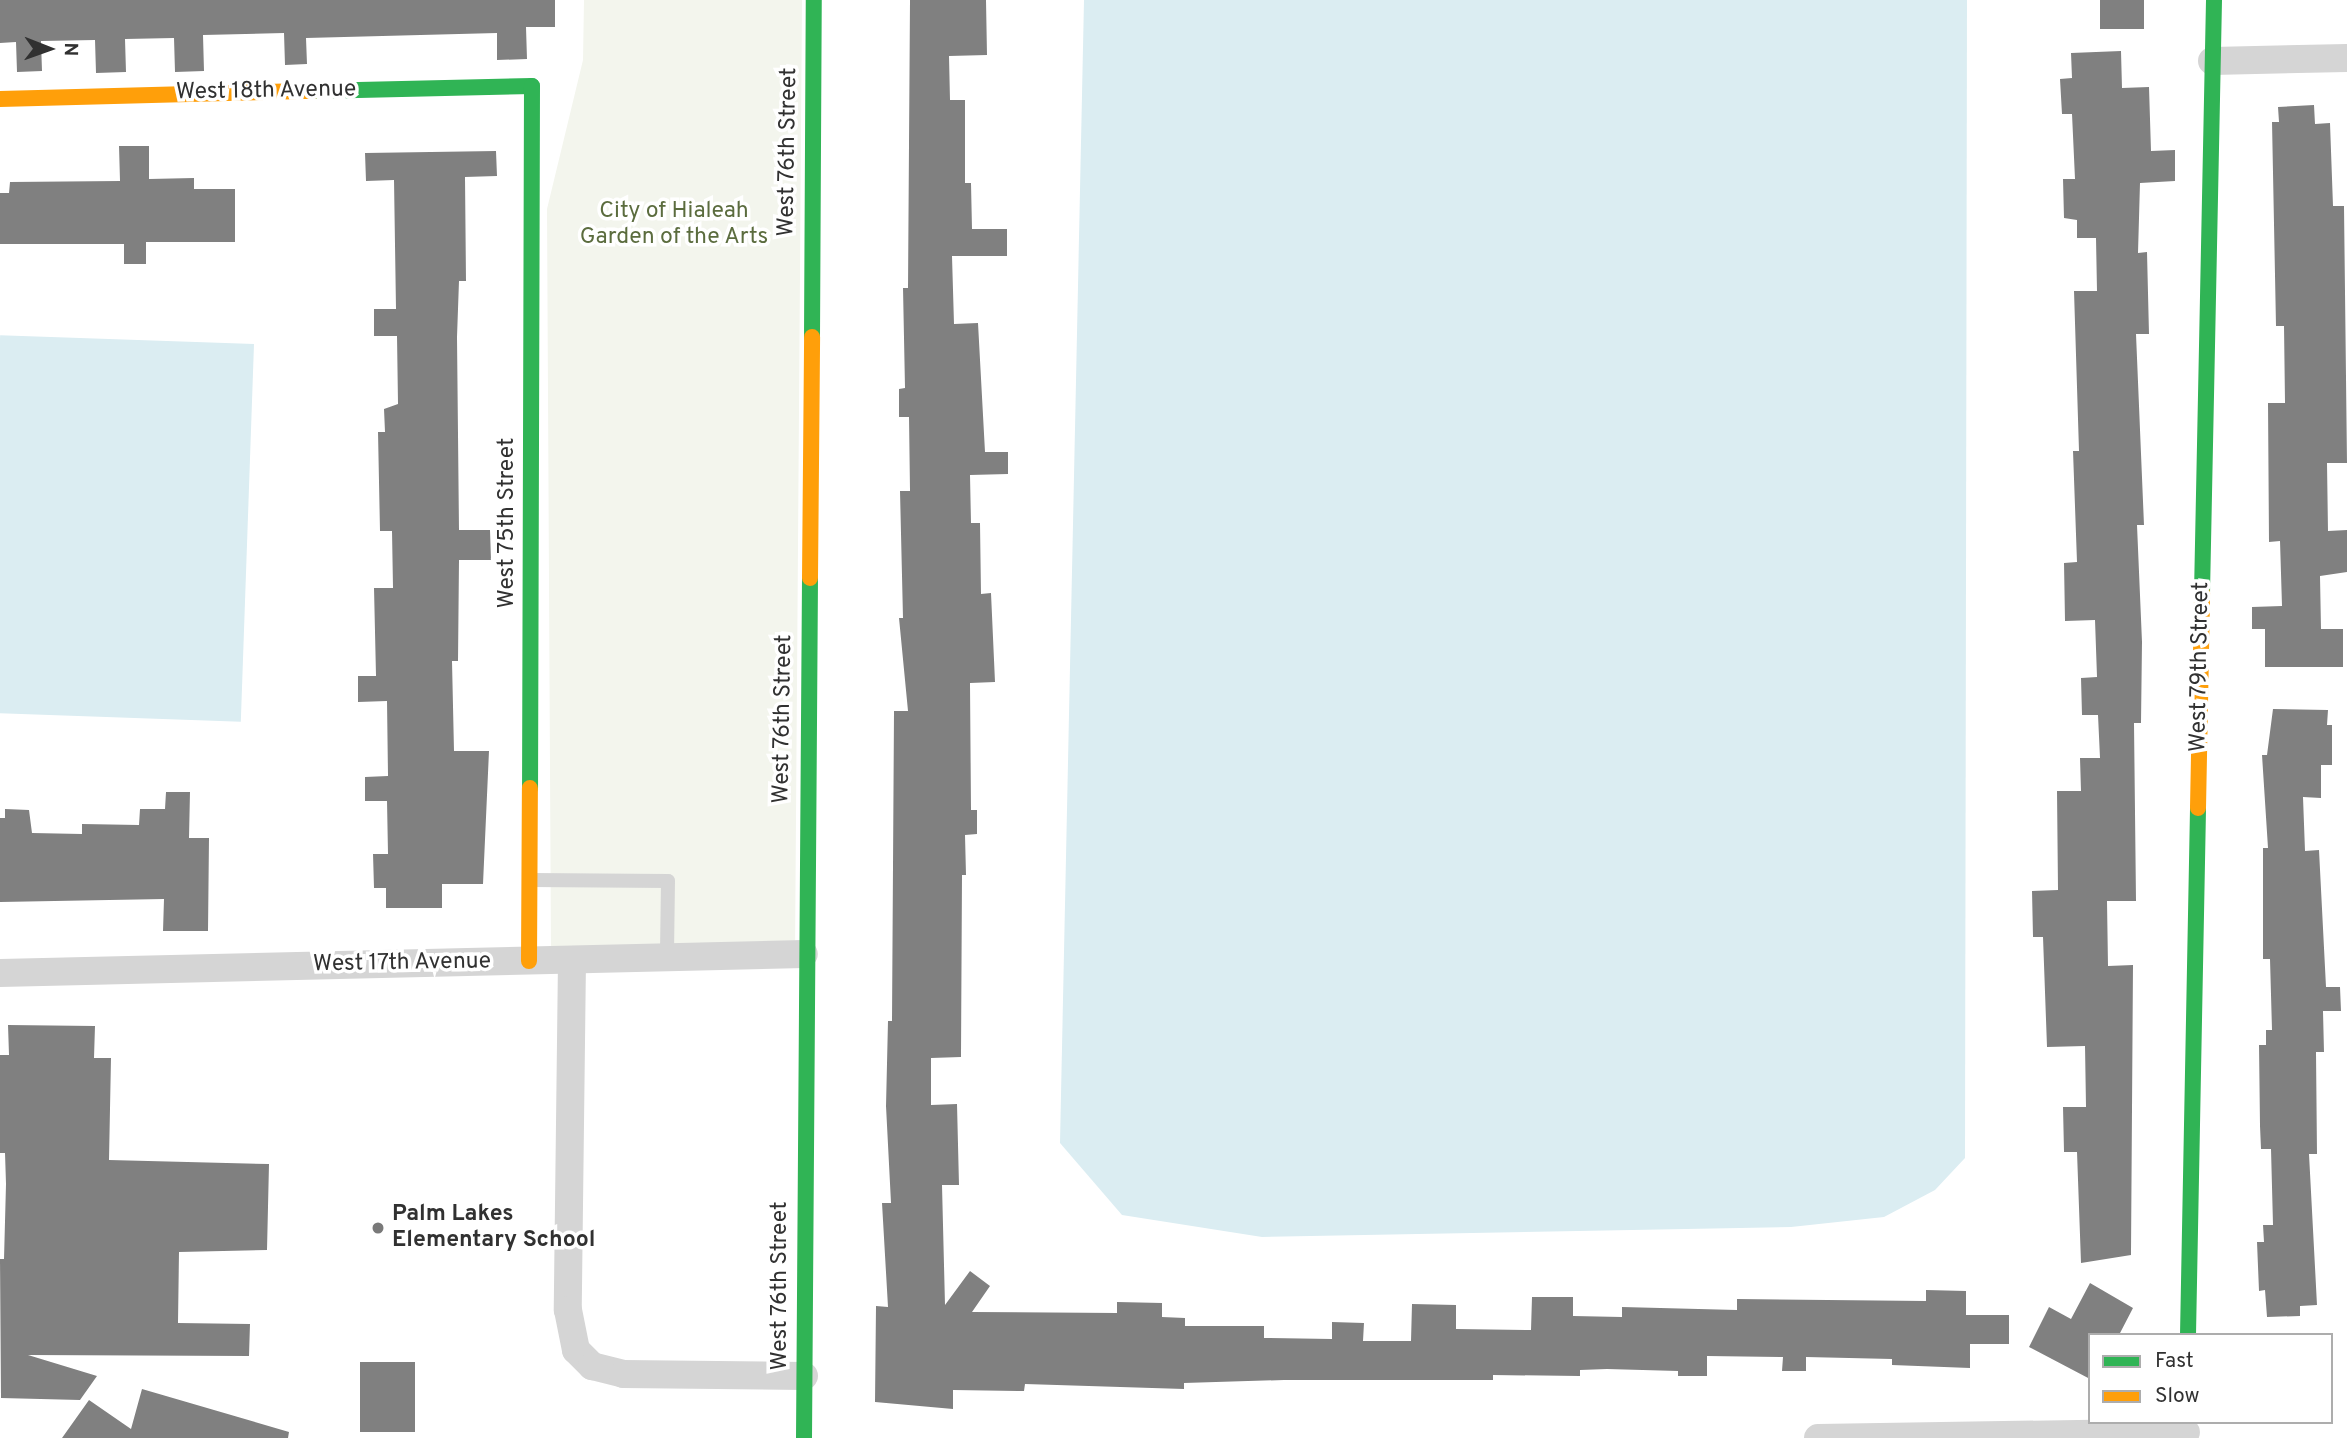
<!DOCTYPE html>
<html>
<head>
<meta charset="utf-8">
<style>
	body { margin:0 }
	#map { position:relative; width:2347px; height:1438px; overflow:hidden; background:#fff; font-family:Overpass,sans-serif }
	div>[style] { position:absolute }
	.green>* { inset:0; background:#f3f5ed }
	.water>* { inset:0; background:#dbedf2; transform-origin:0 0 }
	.building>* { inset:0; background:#808080; transform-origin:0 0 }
	.lane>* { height:14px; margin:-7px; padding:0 7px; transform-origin:7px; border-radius:7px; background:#d5d5d5 }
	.street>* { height:28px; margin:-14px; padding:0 14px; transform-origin:14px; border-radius:14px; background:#d5d5d5 }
	.fast>* { height:16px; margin:-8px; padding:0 8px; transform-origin:8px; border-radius:8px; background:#30b455 }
	.slow>* { height:16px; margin:-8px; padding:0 8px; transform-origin:8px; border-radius:8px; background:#ff9f0a }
	.dots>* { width:19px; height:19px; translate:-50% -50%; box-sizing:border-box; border:4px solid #fff; border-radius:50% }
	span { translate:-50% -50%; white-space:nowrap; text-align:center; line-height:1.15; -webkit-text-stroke:7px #fff; paint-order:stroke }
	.street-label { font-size:23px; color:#313131 }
	.park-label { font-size:23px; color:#5b6c3e }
	.poi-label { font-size:23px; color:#313131; font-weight:700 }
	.left { translate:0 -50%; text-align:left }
	.legend { position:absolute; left:2088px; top:1333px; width:245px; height:91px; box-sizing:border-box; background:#fff; border:2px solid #adadad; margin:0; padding:9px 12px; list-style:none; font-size:21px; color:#313131 }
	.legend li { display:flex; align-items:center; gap:14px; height:35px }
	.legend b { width:35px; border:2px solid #adadad }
	.north { position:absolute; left:14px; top:14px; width:70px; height:70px; -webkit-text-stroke:5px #fff; paint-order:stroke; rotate:91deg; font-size:19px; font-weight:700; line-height:28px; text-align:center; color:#313131 }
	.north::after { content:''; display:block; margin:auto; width:24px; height:32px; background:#313131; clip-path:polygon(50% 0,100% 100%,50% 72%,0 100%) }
</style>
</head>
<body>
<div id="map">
	<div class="green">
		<div style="clip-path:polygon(584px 0,802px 0,795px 955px,551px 955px,547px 209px,583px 60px)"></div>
	</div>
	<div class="water">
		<div style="clip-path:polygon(1084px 0,1967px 0,1965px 1158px,1935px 1190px,1884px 1217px,1791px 1227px,1262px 1237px,1122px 1215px,1060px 1143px)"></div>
		<div style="left:254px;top:344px;width:378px;height:254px;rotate:92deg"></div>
	</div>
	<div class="building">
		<div style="clip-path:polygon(0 0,555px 0,555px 27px,526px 27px,527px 59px,497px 60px,497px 33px,306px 38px,307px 64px,285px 65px,284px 33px,203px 35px,204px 71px,175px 72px,174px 38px,125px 39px,126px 72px,96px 73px,95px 40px,41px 41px,42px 71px,17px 72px,16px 42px,0 43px)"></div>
		<div style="clip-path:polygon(910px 0,986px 0,987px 55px,949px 56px,950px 100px,965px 100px,965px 183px,971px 183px,972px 229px,1007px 229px,1007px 256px,952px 256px,954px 324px,978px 323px,985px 452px,1008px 452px,1008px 474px,970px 475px,971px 523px,980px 523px,981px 594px,991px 593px,995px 682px,970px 683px,971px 810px,977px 810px,977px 834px,965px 835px,966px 875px,962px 875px,961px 1057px,931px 1058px,931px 1105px,957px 1104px,959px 1185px,942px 1185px,945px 1305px,970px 1271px,990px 1286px,972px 1312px,1117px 1313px,1117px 1302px,1162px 1303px,1162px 1317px,1185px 1318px,1185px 1326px,1264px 1326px,1264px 1338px,1332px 1339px,1332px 1322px,1364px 1323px,1363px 1341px,1411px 1341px,1412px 1304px,1456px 1305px,1456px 1329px,1531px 1330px,1532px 1297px,1573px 1297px,1573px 1316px,1622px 1317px,1622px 1307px,1737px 1310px,1737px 1299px,1926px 1301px,1926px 1290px,1966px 1291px,1966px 1315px,2009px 1315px,2009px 1344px,1970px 1344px,1970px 1368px,1892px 1365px,1892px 1359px,1806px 1357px,1806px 1371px,1782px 1371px,1783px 1357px,1707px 1356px,1707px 1376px,1678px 1376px,1678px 1371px,1607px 1369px,1580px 1370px,1580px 1376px,1493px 1375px,1493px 1380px,1284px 1380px,1184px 1383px,1184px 1389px,1025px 1384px,1024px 1391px,953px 1390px,953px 1409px,875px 1402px,876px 1306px,888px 1307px,882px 1203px,891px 1203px,886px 1106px,888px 1021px,892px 1021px,894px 711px,908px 711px,899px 618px,903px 618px,900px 491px,910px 491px,909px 417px,899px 417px,899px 389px,905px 388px,903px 288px,908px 288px)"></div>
		<div style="left:2100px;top:0;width:44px;height:29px"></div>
		<div style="clip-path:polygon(2121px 51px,2122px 88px,2149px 87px,2151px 151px,2175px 150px,2175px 181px,2140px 183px,2138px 253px,2147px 252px,2149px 334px,2136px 334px,2144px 525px,2137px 525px,2142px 642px,2141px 723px,2134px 723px,2136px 901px,2107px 901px,2108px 966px,2133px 965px,2131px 1255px,2081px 1263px,2077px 1152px,2064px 1152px,2063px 1107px,2086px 1107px,2085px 1046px,2047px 1047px,2043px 937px,2033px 937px,2032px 891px,2058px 890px,2057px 791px,2081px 791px,2080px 758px,2100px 758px,2098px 715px,2082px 715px,2081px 678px,2097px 677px,2095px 620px,2065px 621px,2064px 563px,2077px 562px,2073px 451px,2079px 451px,2074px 291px,2097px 291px,2096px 238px,2077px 238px,2077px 220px,2064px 218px,2063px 179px,2075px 179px,2072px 114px,2062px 114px,2060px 79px,2072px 78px,2071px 53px)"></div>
		<div style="clip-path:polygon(2314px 105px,2315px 124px,2330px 123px,2333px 206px,2344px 206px,2347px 463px,2327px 463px,2328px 531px,2347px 530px,2347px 572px,2320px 576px,2321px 629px,2343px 629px,2343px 667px,2265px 667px,2265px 629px,2252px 629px,2252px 607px,2282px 606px,2280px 541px,2269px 542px,2268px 403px,2285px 403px,2284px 326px,2276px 326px,2272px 122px,2279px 122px,2278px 107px)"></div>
		<div style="clip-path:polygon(119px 146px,149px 146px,149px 179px,194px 178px,194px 189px,235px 189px,235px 242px,146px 242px,146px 264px,124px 264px,124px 244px,0 244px,0 193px,9px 193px,10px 182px,120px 181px)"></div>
		<div style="clip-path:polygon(496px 151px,497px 176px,465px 177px,466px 281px,459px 281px,457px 337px,459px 530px,490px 530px,491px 560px,459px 560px,458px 661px,452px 661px,454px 751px,489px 751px,483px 884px,442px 884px,442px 908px,386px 908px,386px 888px,374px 888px,373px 854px,388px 854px,387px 801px,365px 801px,365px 777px,388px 776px,387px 701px,358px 702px,358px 676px,376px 676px,374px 588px,393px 588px,392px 531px,380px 531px,378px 432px,385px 432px,384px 409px,398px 404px,397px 336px,374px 336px,374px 309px,396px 309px,394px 180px,366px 181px,365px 153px)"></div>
		<div style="clip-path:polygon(2273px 709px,2328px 710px,2327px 725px,2332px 725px,2332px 765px,2321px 765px,2321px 798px,2303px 797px,2305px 851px,2319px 850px,2326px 987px,2340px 987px,2341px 1011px,2323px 1011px,2324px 1052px,2316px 1052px,2317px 1154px,2309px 1154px,2317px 1305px,2300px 1306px,2300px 1316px,2267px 1317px,2265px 1290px,2259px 1291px,2257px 1242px,2264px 1242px,2263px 1225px,2273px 1225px,2271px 1149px,2261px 1149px,2260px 1126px,2259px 1045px,2266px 1045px,2266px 1030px,2272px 1030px,2270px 959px,2263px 959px,2263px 848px,2268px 848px,2262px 755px,2267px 755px)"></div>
		<div style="clip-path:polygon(166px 792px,190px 792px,189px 838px,209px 838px,208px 931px,163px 931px,164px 899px,0 902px,0 818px,5px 818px,5px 809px,29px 810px,32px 833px,82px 834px,82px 824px,139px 825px,140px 809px,165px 809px)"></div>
		<div style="clip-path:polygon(8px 1025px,95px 1026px,94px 1058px,111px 1058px,109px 1160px,269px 1164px,267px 1250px,179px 1252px,178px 1323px,250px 1324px,249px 1356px,28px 1355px,97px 1376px,80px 1400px,1px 1398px,0 1259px,4px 1259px,6px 1184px,5px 1153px,0 1153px,0 1055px,9px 1055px)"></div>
		<div style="clip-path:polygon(2090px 1283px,2133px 1308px,2119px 1335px,2090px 1335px,2090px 1379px,2029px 1347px,2049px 1307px,2071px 1319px)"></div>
		<div style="left:360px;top:1362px;width:55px;height:70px"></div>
		<div style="clip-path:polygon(142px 1389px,289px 1432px,288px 1438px,62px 1438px,89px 1400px,131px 1429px)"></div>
	</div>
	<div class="lane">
		<div style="left:531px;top:880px;width:137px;rotate:0.4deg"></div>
		<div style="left:668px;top:881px;width:74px;rotate:90.8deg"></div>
	</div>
	<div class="street">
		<div style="left:2212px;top:61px;width:135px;rotate:-1.3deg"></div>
		<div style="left:572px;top:960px;width:350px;rotate:90.7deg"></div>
		<div style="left:568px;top:1310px;width:41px;rotate:78.7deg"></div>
		<div style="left:576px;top:1350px;width:23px;rotate:45deg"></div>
		<div style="left:592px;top:1366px;width:32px;rotate:14deg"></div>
		<div style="left:623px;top:1374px;width:181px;rotate:0.6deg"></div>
		<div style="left:0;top:973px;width:804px;rotate:-1.35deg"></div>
		<div style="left:1818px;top:1438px;width:368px;rotate:-0.9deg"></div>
	</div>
	<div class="fast">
		<div style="left:315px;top:91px;width:217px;rotate:-1.3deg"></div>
		<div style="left:532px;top:86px;width:702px;rotate:90.16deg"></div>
		<div style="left:812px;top:337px;width:337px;rotate:-89.7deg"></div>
		<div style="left:2202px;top:593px;width:593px;rotate:-88.84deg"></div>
		<div style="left:2188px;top:1335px;width:527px;rotate:-88.91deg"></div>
		<div style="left:804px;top:1438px;width:860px;rotate:-89.6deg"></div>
	</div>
	<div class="slow">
		<div style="left:0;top:99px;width:315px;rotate:-1.5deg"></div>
		<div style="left:810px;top:578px;width:241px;rotate:-89.5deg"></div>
		<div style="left:2198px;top:808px;width:215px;rotate:-88.9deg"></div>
		<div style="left:529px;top:961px;width:173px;rotate:-89.7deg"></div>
	</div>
	<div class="dots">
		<div style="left:378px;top:1228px;background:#797979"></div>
	</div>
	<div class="street-label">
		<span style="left:266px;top:92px;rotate:-1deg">West 18th Avenue</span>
		<span style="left:789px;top:152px;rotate:-89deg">West 76th Street</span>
		<span style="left:508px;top:523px;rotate:-90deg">West 75th Street</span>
		<span style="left:2201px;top:667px;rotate:-89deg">West 79th Street</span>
		<span style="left:784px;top:719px;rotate:-89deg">West 76th Street</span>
		<span style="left:402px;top:964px;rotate:-1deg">West 17th Avenue</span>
		<span style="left:781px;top:1286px;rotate:-90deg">West 76th Street</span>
	</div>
	<div class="park-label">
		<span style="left:674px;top:225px">City of Hialeah<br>Garden of the Arts</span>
	</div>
	<div class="poi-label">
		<span class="left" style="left:392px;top:1228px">Palm Lakes<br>Elementary School</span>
	</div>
	<ul class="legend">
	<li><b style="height:9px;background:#30b455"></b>Fast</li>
	<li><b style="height:9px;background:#ff9f0a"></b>Slow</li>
	</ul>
	<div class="north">N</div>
</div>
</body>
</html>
